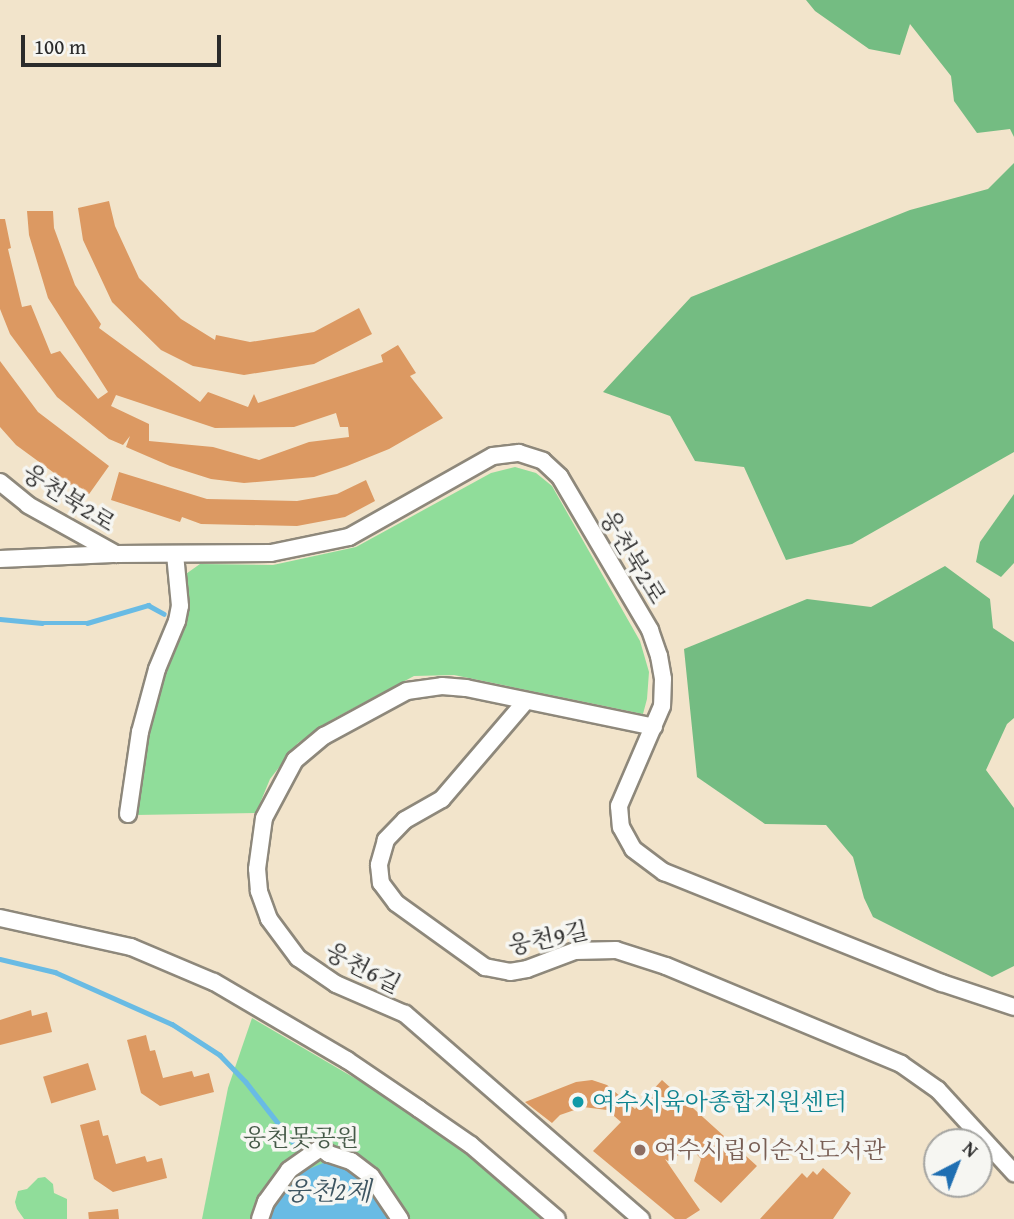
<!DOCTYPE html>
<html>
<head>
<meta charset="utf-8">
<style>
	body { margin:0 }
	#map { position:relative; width:1014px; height:1219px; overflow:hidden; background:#f2e4cb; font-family:"Gentium Book Plus","Noto Serif KR",serif }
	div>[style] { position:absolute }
	.green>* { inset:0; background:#90dd9a }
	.forest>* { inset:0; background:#74bc82 }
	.water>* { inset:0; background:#69bbe4 }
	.stream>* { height:4.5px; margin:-2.25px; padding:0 2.25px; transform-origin:2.25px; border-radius:2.25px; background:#69bbe4 }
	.building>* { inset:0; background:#dc9962; transform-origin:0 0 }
	.roads { filter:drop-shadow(2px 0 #8e887b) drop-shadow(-2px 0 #8e887b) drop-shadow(0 2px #8e887b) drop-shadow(0 -2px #8e887b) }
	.minor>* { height:16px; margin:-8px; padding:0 8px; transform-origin:8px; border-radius:8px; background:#fff }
	.dots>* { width:19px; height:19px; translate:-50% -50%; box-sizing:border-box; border:4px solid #f6f6f2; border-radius:50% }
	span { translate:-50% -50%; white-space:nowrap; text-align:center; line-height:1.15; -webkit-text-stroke:7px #f6f6f2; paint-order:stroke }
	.street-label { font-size:24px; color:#2b2b2b }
	.culture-label { font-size:24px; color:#0d838f }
	.left { translate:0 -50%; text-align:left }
	.park-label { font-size:24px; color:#445847 }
	.education-label { font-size:24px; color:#785e54 }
	.water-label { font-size:26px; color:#3e5662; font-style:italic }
	.north { position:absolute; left:923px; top:1128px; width:70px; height:70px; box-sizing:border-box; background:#f6f6f2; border:2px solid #a5a5a2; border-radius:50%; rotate:42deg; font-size:19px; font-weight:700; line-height:28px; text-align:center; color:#2b2b2b }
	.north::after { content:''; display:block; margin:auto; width:24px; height:32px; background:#1f6fb2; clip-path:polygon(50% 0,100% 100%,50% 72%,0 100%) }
	.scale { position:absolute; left:21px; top:35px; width:200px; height:32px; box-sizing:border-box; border:4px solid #2b2b2b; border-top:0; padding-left:9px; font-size:21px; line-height:24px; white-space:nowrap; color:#2b2b2b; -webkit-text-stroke:5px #f6f6f2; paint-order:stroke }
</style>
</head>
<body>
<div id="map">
	<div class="green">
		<div style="clip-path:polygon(515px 467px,536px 473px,552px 486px,640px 641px,649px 672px,647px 699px,643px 714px,454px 675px,414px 676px,333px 719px,298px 743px,270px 779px,256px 813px,135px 815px,140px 758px,183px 576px,200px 564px,273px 565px,356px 547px,491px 473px)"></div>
		<div style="clip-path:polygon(252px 1018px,375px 1090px,480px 1163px,545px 1219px,202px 1219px,228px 1088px)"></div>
		<div style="clip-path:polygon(45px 1177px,53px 1184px,54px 1193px,67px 1199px,67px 1219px,24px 1219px,17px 1209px,15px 1202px,18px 1191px,27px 1189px,38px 1178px)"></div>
	</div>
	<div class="forest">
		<div style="clip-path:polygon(806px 0,1014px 0,1014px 137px,1010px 129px,977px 133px,954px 101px,951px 76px,910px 24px,900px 55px,869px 49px,815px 11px)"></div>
		<div style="clip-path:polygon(1014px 163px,1014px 452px,852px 544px,786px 560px,744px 467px,695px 461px,670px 416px,603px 392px,691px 297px,910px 210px,988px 189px)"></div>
		<div style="clip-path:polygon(1014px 494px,1014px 563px,1001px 577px,976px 562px,980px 542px)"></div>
		<div style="clip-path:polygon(945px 566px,990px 599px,993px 628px,1014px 642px,1014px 718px,1007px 724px,986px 770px,1014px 808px,1014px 966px,992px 977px,873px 917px,864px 898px,853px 857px,826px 825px,765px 824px,697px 777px,684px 649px,807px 599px,871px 607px)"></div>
	</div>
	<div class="water">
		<div style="clip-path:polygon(328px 1161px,345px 1166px,364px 1179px,389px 1219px,269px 1219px,277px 1196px,297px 1174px)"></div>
	</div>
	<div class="stream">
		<div style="left:0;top:619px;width:42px;rotate:5.4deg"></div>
		<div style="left:42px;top:623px;width:45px"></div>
		<div style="left:87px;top:623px;width:64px;rotate:-16.4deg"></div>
		<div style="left:148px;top:605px;width:18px;rotate:29deg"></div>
		<div style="left:0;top:959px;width:57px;rotate:13.3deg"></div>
		<div style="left:55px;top:972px;width:128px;rotate:24deg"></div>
		<div style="left:172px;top:1024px;width:57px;rotate:32.9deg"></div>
		<div style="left:220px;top:1055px;width:37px;rotate:46deg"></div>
		<div style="left:246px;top:1082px;width:93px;rotate:52deg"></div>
	</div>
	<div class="building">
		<div style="clip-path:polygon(109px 201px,115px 226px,139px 278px,181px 319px,215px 340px,216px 335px,250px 342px,314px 332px,359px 308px,372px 334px,314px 364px,244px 375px,193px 366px,161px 350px,112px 302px,83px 240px,78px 208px)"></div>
		<div style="clip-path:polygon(evenodd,27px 211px,53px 211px,54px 228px,75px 285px,101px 324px,99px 328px,200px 402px,208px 392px,248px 407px,254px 394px,258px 403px,383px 362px,381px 355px,398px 345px,416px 373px,410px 376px,443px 418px,389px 449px,347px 466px,314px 477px,244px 483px,211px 479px,170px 466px,126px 447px,130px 436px,123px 445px,109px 439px,57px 397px,10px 334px,0 309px,0 219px,5px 219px,11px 248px,8px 249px,22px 307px,31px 305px,51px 354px,60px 351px,98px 399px,108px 392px,48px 298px,29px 235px,27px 211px,116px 395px,215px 428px,294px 427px,336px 413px,340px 427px,348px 427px,349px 437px,309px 442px,259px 460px,213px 447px,149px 441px,149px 424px,111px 406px,116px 395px)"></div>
		<div style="clip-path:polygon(0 361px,38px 412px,109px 466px,87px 497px,16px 445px,0 427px)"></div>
		<div style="clip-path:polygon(119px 472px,207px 499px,297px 501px,337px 494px,366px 480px,375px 501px,345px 517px,297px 526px,201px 524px,182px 517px,180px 522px,111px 500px)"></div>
		<div style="clip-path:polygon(31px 1010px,32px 1016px,47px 1012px,52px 1032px,0 1045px,0 1020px)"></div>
		<div style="clip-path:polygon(146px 1035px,150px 1051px,155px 1050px,163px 1078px,192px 1071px,194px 1077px,209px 1073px,214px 1092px,160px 1106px,141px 1093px,127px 1040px)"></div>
		<div style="left:88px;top:1063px;width:28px;height:47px;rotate:73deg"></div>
		<div style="clip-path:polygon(592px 1080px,607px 1085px,635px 1109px,662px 1080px,757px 1166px,721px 1203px,694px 1181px,701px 1159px,691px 1148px,668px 1161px,665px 1159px,700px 1210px,686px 1219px,675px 1219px,593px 1151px,621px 1122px,607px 1110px,583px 1107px,560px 1115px,552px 1123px,525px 1102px,576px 1082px)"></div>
		<div style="clip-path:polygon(99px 1120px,103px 1136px,108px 1135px,116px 1164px,145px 1156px,147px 1162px,162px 1158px,167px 1178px,113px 1192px,94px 1179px,80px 1125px)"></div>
		<div style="clip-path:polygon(823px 1168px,851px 1193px,833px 1219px,760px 1219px,802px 1173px,807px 1178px,813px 1171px,817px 1175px)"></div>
		<div style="left:118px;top:1209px;width:10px;height:30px;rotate:84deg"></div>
	</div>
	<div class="roads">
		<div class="minor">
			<div style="left:0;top:482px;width:36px;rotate:39deg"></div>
			<div style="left:28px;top:505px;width:101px;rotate:29.1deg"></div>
			<div style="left:116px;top:554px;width:155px;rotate:-0.4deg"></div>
			<div style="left:271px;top:553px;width:80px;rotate:-11.6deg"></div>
			<div style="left:349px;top:537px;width:165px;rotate:-29.4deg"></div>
			<div style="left:493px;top:456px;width:26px;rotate:-7deg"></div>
			<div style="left:519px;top:453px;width:25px;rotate:18deg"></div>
			<div style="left:543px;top:461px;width:23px;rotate:43deg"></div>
			<div style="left:560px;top:477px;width:178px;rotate:59.5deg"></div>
			<div style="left:650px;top:630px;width:28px;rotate:71deg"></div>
			<div style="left:659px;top:656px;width:23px;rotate:80deg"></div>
			<div style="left:663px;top:679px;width:27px;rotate:92deg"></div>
			<div style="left:662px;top:706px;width:109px;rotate:113.3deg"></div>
			<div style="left:619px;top:806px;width:21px;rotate:85deg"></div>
			<div style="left:621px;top:827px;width:25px;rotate:61deg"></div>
			<div style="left:633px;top:849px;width:39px;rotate:37deg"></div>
			<div style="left:664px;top:872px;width:299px;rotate:21.8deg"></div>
			<div style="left:942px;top:983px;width:76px;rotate:18.4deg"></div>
			<div style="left:0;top:559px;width:113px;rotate:-2.5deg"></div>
			<div style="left:525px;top:702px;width:128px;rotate:130.6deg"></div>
			<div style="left:442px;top:799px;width:43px;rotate:150.4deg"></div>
			<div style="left:405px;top:820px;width:28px;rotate:134deg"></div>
			<div style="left:386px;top:840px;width:26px;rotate:106deg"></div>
			<div style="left:379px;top:865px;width:18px;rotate:84deg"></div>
			<div style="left:381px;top:883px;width:25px;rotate:53deg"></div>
			<div style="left:396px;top:903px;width:110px;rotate:35.7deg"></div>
			<div style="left:485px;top:967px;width:25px;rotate:11deg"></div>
			<div style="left:510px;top:972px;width:17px;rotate:-10deg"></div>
			<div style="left:527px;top:969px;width:51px;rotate:-20.6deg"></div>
			<div style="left:575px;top:951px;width:41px;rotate:-1.4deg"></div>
			<div style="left:616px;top:950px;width:52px;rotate:17.7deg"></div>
			<div style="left:666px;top:966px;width:255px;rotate:22.6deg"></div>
			<div style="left:901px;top:1064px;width:45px;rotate:35.1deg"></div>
			<div style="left:938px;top:1090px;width:113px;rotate:47.5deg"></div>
			<div style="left:128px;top:814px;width:83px;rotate:-81.7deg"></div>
			<div style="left:140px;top:732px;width:65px;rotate:-74.9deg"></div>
			<div style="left:157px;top:669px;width:52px;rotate:-67.4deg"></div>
			<div style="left:177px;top:621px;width:15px;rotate:-79deg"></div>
			<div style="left:180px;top:606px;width:52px;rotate:-95.5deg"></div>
			<div style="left:0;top:918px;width:134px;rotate:12.5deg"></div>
			<div style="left:131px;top:947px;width:90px;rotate:22.9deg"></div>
			<div style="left:214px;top:982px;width:154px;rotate:30.4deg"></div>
			<div style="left:347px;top:1060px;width:87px;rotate:34.2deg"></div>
			<div style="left:419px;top:1109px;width:63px;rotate:34.7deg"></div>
			<div style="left:471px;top:1145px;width:113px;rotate:40.7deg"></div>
			<div style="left:260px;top:1219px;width:18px;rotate:-71deg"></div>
			<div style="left:266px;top:1202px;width:39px;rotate:-54deg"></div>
			<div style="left:289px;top:1170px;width:39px;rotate:-35deg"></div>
			<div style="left:321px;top:1148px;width:10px;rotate:37deg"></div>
			<div style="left:329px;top:1154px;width:23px;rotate:18deg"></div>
			<div style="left:351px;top:1161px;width:25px;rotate:37deg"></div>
			<div style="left:371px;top:1176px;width:52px;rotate:56deg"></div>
			<div style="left:641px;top:1219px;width:313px;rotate:-139deg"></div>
			<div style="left:405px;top:1014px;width:75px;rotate:-156.5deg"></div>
			<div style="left:336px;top:984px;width:46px;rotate:-145.6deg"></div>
			<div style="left:298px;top:958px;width:49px;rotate:-126.6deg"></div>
			<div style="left:269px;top:919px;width:30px;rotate:-110deg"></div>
			<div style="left:259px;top:891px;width:22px;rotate:-95deg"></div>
			<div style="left:257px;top:869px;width:51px;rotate:-82.2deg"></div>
			<div style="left:264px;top:818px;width:66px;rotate:-61.9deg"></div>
			<div style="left:295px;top:760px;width:38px;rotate:-40deg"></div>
			<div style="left:324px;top:736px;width:94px;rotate:-28.5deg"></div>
			<div style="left:407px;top:691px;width:35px;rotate:-8deg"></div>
			<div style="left:442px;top:686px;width:24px;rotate:5deg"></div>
			<div style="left:466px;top:688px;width:192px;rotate:11.7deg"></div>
		</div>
	</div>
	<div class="dots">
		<div style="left:578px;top:1102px;background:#0f9aa8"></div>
		<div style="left:640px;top:1150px;background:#8d6e63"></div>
	</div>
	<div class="street-label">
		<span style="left:69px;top:498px;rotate:32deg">웅천북2로</span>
		<span style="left:633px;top:557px;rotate:59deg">웅천북2로</span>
		<span style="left:548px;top:938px;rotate:-12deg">웅천9길</span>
		<span style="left:363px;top:968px;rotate:27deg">웅천6길</span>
	</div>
	<div class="culture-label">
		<span class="left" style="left:592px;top:1102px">여수시육아종합지원센터</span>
	</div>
	<div class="park-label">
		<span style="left:301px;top:1138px">웅천못공원</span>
	</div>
	<div class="education-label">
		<span class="left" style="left:654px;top:1150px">여수시립이순신도서관</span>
	</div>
	<div class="water-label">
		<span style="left:328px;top:1191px">웅천2제</span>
	</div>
	<div class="north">N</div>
	<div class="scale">100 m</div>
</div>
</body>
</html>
